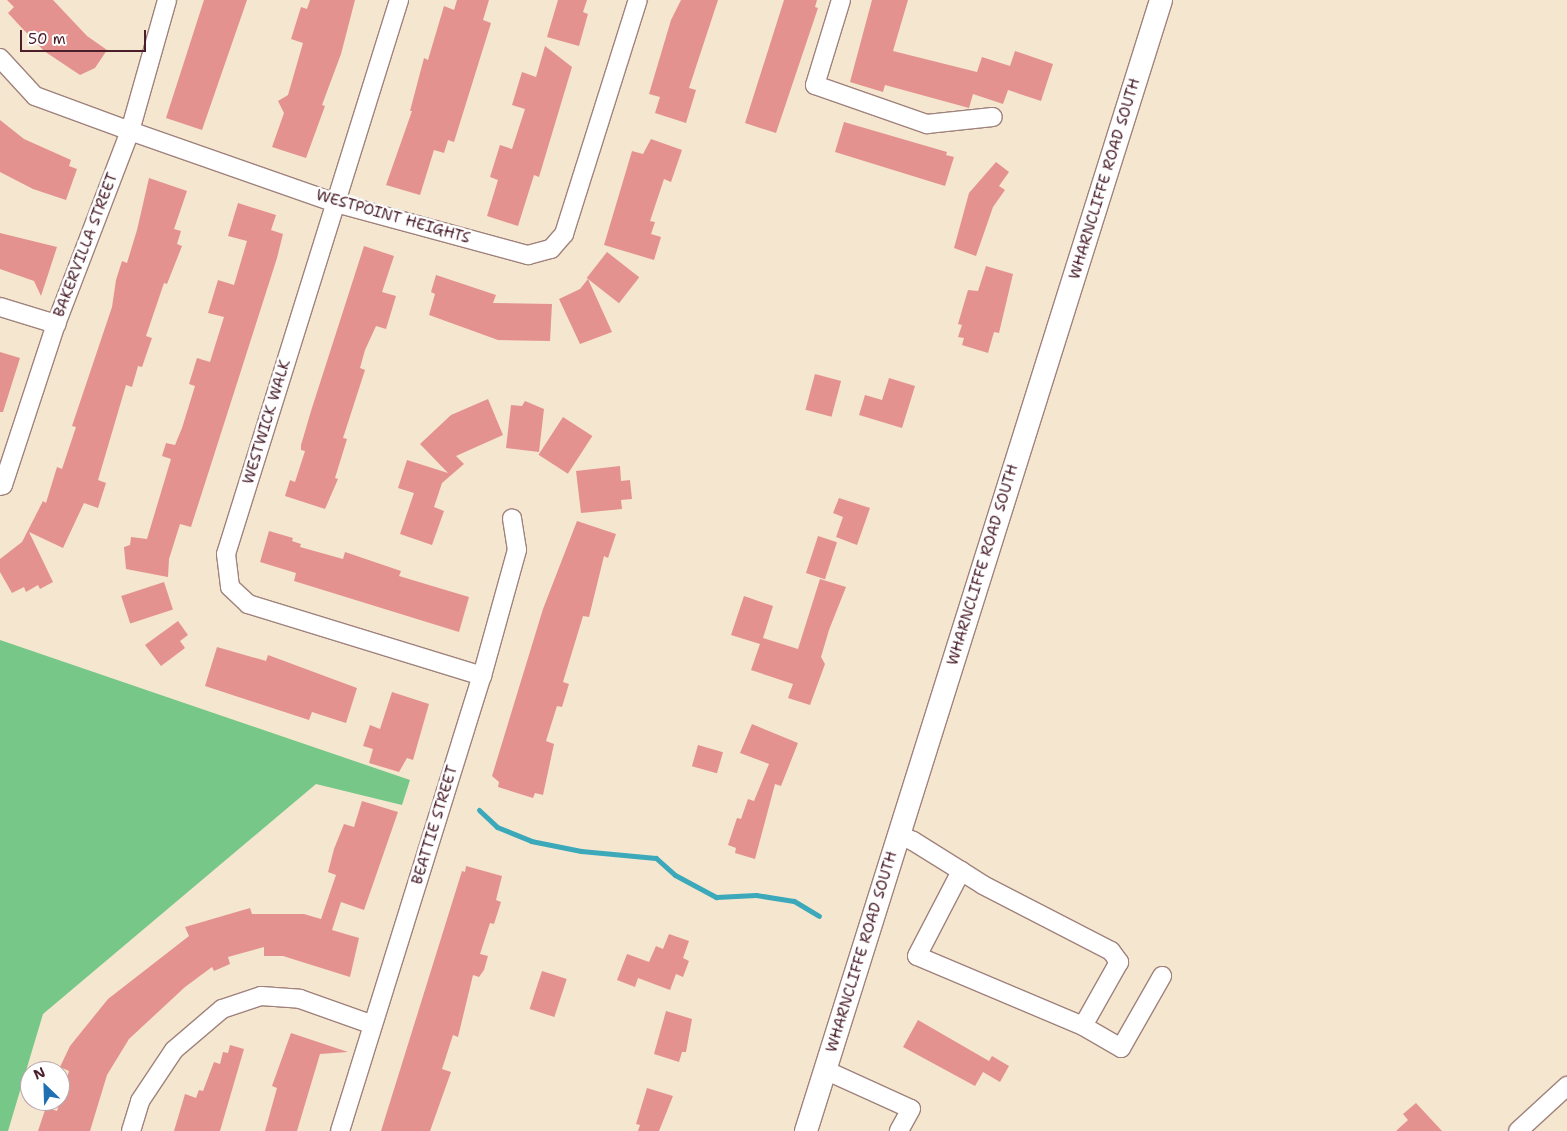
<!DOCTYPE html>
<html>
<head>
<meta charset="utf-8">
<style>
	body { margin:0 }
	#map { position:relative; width:1567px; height:1131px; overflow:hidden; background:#f5e6cf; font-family:"Shantell Sans",sans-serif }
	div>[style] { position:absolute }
	.green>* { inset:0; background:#76c788 }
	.stream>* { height:5px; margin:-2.5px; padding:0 2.5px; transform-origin:2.5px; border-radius:2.5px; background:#3ca9bb }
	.building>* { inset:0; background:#e4928f; transform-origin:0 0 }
	.roads { filter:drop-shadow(1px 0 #a0827d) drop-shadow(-1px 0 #a0827d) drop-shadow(0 1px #a0827d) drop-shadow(0 -1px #a0827d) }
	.minor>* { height:18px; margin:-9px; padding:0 9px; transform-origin:9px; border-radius:9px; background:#fff }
	.major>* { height:22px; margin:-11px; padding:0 11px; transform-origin:11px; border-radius:11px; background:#fff }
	span { translate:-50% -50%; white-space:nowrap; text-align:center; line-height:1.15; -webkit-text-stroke:5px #fff; paint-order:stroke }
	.street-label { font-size:15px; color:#4a1f2b }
	.north { position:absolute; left:20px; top:1061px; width:50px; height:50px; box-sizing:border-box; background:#fff; border:1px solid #b7a5aa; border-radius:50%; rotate:336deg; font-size:14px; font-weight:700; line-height:20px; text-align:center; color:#4a1f2b }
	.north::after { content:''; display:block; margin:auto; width:18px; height:22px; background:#1f6fb2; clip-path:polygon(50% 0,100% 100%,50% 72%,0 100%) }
	.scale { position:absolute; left:20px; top:30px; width:126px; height:22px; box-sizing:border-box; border:2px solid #4a1f2b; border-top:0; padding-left:6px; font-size:15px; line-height:18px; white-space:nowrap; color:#4a1f2b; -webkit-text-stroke:4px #fff; paint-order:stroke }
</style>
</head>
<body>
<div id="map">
	<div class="green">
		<div style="clip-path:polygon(0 640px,410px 780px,402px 805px,316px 784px,43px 1014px,8px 1131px,0 1131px)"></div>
	</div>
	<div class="stream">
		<div style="left:479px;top:810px;width:25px;rotate:43deg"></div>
		<div style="left:497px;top:827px;width:37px;rotate:22deg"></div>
		<div style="left:531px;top:841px;width:51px;rotate:11.3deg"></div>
		<div style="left:581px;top:851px;width:75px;rotate:5.3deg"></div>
		<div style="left:656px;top:858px;width:25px;rotate:42deg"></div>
		<div style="left:675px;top:875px;width:47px;rotate:28.2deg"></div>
		<div style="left:716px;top:897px;width:40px;rotate:-2.9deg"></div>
		<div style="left:756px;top:895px;width:38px;rotate:9deg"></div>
		<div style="left:794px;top:901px;width:29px;rotate:31deg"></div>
	</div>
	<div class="building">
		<div style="clip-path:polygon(7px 0,53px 0,87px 36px,107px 50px,95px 68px,80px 75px,44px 51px,20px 26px,8px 13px,14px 7px)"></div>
		<div style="clip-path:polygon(204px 0,247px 0,202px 130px,166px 118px)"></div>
		<div style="clip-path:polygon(310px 0,355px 0,341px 54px,322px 105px,325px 106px,306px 158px,272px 147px,284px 113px,278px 101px,288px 95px,303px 43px,291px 39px,301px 7px,307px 9px)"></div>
		<div style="clip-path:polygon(457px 0,489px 0,483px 20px,491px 23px,454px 142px,448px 140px,444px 153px,434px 150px,420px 195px,386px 185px,412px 111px,410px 111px,424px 58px,428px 60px,444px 6px,454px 10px)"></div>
		<div style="clip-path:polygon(558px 0,587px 0,583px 12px,588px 14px,579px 46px,547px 37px)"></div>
		<div style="clip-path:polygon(681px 0,718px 0,689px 88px,696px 90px,686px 123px,655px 113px,660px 97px,649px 94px,671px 20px)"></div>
		<div style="clip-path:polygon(784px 0,817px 0,815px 7px,818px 8px,776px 133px,745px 123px)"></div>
		<div style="clip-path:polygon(872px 0,908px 0,893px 51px,977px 72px,982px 57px,1010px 66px,1015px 51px,1053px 64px,1041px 101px,1008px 90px,1003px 104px,973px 94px,969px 108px,885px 85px,883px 92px,850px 82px)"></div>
		<div style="clip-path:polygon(545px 46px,572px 67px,539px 177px,534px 175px,518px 226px,487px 216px,498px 180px,490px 177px,500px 145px,512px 149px,525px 109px,512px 105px,522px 72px,536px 77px)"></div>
		<div style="clip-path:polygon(0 120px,24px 139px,71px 160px,69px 166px,77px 169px,66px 200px,33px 189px,0 172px)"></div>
		<div style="clip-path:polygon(844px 122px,947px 152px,946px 155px,954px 157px,945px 186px,835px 152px)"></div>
		<div style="clip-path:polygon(651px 139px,682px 150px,671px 182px,664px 179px,650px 221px,655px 222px,651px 234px,661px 237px,654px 260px,604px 245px,632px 151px,643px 154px)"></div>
		<div style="clip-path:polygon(996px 162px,1009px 172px,999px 186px,1005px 190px,993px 207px,976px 256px,954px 248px,969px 193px)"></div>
		<div style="clip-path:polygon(149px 178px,187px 191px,174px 229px,181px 231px,177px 244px,182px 246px,167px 284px,164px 283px,146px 336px,152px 338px,142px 367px,138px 366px,132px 387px,126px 385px,98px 480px,106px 483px,98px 508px,84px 503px,63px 548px,29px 532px,53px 582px,40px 589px,38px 585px,26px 592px,24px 587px,12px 593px,0 572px,0 559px,22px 542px,43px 501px,46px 503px,57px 467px,62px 469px,76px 427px,72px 426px,112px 307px,116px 280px,122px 261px,127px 263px,137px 230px)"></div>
		<div style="clip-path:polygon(238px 203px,276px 215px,271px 230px,283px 234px,277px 258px,191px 527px,180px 524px,169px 559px,168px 577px,126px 569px,124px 547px,130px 545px,131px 537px,147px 539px,171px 459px,162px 456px,166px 443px,175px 445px,182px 428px,195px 386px,189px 384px,197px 358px,210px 362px,224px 317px,208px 313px,218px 280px,234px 285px,247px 241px,228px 236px)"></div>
		<div style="clip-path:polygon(0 233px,57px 247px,41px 296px,34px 281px,0 269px)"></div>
		<div style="clip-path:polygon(364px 246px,394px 256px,382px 292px,396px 296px,386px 329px,376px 326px,365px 350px,360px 368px,365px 370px,343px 438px,347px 439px,335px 478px,338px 479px,325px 509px,285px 496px,290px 480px,295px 482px,305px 451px,301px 450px,301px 445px,311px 411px)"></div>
		<div style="left:607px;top:252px;width:41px;height:33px;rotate:38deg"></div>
		<div style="clip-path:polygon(986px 266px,1013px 274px,999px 333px,994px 332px,988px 353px,962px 345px,964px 338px,958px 337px,962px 325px,958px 324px,968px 290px,978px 291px)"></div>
		<div style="clip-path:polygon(436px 275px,496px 295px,493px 303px,552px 304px,550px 341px,498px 340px,429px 315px,435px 294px,431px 292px)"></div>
		<div style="clip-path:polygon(588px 279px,612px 332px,580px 344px,559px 299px,580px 289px)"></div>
		<div style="clip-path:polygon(0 352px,20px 358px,3px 412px,0 412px)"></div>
		<div style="left:815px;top:374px;width:27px;height:37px;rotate:15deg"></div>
		<div style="clip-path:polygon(889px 378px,915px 386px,902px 428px,859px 415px,865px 395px,882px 400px)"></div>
		<div style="clip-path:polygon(488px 399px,503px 435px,456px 456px,464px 464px,442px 483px,434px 507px,444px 511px,432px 545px,400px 534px,414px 493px,398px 488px,407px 460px,448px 473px,420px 444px,451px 415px)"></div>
		<div style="clip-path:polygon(525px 401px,544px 409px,539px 452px,506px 448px,511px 405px,522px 406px)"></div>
		<div style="left:563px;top:417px;width:35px;height:45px;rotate:33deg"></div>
		<div style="clip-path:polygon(620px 466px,621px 481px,630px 480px,632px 499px,621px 500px,622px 509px,581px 513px,576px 471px)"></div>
		<div style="clip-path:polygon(839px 498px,870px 508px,857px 545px,836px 537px,843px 517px,833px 513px)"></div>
		<div style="clip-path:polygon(577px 521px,616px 534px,608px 558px,604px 556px,589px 617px,583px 616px,563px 682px,569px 684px,562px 707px,557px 706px,546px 741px,554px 744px,543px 795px,535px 793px,533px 798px,498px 787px,499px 782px,492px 776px,543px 609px)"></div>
		<div style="clip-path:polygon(269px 531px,293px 538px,292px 541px,301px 544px,300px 547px,343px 559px,345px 552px,401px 571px,399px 576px,469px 597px,459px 632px,294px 581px,296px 573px,260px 562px)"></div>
		<div style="left:818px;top:536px;width:20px;height:39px;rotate:18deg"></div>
		<div style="clip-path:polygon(820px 579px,846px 587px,829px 630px,821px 657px,825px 664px,810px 705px,788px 698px,793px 684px,751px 670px,760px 644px,731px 635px,744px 596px,773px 606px,763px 638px,798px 649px)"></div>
		<div style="left:164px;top:582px;width:29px;height:45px;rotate:72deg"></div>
		<div style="clip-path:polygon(178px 621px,188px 635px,180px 641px,185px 648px,161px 666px,145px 645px)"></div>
		<div style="clip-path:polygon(217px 647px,266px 661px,268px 655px,357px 688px,346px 723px,312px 712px,309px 720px,205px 686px)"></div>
		<div style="clip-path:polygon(392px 692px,429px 704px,413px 760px,407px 758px,399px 772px,369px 763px,373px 749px,363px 746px,370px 725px,380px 729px)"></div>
		<div style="clip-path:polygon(752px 724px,798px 743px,781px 786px,775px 784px,755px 859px,735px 853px,736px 848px,728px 845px,737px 818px,741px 819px,748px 799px,754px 801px,769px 764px,740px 753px)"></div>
		<div style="left:698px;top:745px;width:26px;height:22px;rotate:16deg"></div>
		<div style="clip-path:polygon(362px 801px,398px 812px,364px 910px,341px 902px,332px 930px,359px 938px,350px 977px,283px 956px,264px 956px,264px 947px,228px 957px,230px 964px,214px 971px,212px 967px,185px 987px,129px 1039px,107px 1075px,90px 1131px,38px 1131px,46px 1107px,57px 1111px,69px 1071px,60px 1067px,70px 1046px,108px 999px,189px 936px,185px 927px,250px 908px,252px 914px,304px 914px,321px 919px,336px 875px,328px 872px,334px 849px,344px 824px,354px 827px)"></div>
		<div style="clip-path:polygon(466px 866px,502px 876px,496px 900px,501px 902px,494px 924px,490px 923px,480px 954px,488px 956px,484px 970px,479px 977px,473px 975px,458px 1037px,453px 1035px,442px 1069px,451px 1072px,430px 1131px,381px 1131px,462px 871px,465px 872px)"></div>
		<div style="clip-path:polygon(669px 934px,689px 941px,683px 958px,689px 961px,683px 977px,676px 974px,670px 990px,638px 978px,635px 987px,617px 980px,627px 954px,649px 962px,656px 946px,663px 949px)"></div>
		<div style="left:542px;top:971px;width:26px;height:40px;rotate:18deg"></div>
		<div style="clip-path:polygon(666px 1011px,692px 1019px,686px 1052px,682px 1052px,679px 1062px,654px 1054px)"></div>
		<div style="clip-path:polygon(918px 1020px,989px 1061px,992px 1056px,1009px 1066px,1000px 1082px,983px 1072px,975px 1086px,903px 1047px)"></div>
		<div style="clip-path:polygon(291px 1033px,348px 1052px,320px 1054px,297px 1131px,265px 1131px,277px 1088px,272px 1086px)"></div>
		<div style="clip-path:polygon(230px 1045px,244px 1049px,220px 1131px,174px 1131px,185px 1094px,196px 1098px,199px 1090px,203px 1091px,214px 1062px,220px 1064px,223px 1052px,228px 1053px)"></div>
		<div style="clip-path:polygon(647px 1088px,673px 1096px,659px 1131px,638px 1131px,640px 1125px,636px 1124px)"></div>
		<div style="clip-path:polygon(1416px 1103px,1442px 1131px,1396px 1131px,1408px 1120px,1403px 1114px)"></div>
	</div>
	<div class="roads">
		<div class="minor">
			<div style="left:399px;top:0;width:580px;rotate:107.34deg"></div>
			<div style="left:226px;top:554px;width:33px;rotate:83deg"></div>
			<div style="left:230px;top:587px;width:25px;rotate:43deg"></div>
			<div style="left:248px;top:604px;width:245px;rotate:17.1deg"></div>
			<div style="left:841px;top:0;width:89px;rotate:107deg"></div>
			<div style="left:815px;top:85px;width:119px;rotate:19.2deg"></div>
			<div style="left:927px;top:124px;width:66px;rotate:-6.1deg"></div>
			<div style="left:0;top:58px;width:52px;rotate:47.4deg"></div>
			<div style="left:35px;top:96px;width:101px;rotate:20.2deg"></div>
			<div style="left:130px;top:131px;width:218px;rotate:19.3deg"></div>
			<div style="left:336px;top:203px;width:199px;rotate:15.2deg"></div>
			<div style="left:528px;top:255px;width:24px;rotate:-15deg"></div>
			<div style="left:551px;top:249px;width:20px;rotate:-49deg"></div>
			<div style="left:564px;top:234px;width:245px;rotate:-72.5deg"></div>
			<div style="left:0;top:307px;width:59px;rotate:16.9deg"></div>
			<div style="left:0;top:486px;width:3px;rotate:-18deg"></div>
			<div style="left:3px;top:485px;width:169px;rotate:-71.8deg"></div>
			<div style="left:56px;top:324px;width:207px;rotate:-69deg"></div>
			<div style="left:130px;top:131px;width:136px;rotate:-74.2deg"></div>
			<div style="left:899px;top:835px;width:15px;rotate:23deg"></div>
			<div style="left:913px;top:841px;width:57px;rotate:32deg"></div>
			<div style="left:961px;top:871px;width:26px;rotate:32deg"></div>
			<div style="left:983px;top:885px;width:144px;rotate:27.3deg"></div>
			<div style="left:1111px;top:951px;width:14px;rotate:54deg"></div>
			<div style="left:1119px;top:962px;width:73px;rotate:119.4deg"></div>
			<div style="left:1083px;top:1026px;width:180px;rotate:-157.1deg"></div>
			<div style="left:917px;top:956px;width:96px;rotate:-62.6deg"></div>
			<div style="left:1083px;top:1026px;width:44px;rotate:30.1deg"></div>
			<div style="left:1121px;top:1048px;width:83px;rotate:-60.3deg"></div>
			<div style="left:825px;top:1070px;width:94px;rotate:24.4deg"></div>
			<div style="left:911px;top:1109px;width:25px;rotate:119deg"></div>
			<div style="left:131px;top:1131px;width:31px;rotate:-73deg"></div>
			<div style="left:140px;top:1101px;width:61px;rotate:-56.3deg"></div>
			<div style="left:174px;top:1050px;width:63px;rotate:-40.5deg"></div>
			<div style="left:222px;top:1009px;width:41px;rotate:-18.4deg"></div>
			<div style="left:261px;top:996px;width:39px;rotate:4deg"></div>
			<div style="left:300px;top:999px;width:77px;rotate:19.6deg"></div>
			<div style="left:340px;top:1131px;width:477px;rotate:-72.7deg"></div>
			<div style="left:482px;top:676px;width:131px;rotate:-74.5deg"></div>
			<div style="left:517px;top:550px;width:32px;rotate:-99deg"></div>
			<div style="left:1518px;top:1131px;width:67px;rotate:-42.6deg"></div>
		</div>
		<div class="major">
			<div style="left:806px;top:1131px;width:1185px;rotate:-72.57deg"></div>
		</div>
	</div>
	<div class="street-label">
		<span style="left:1105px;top:179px;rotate:-73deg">WHARNCLIFFE ROAD SOUTH</span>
		<span style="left:393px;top:217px;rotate:16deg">WESTPOINT HEIGHTS</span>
		<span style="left:86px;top:245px;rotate:-69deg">BAKERVILLA STREET</span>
		<span style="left:267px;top:422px;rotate:-73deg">WESTWICK WALK</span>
		<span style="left:983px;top:565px;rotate:-73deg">WHARNCLIFFE ROAD SOUTH</span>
		<span style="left:435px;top:825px;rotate:-73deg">BEATTIE STREET</span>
		<span style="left:862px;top:952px;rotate:-73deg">WHARNCLIFFE ROAD SOUTH</span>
	</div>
	<div class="north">N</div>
	<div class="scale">50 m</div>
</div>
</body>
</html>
